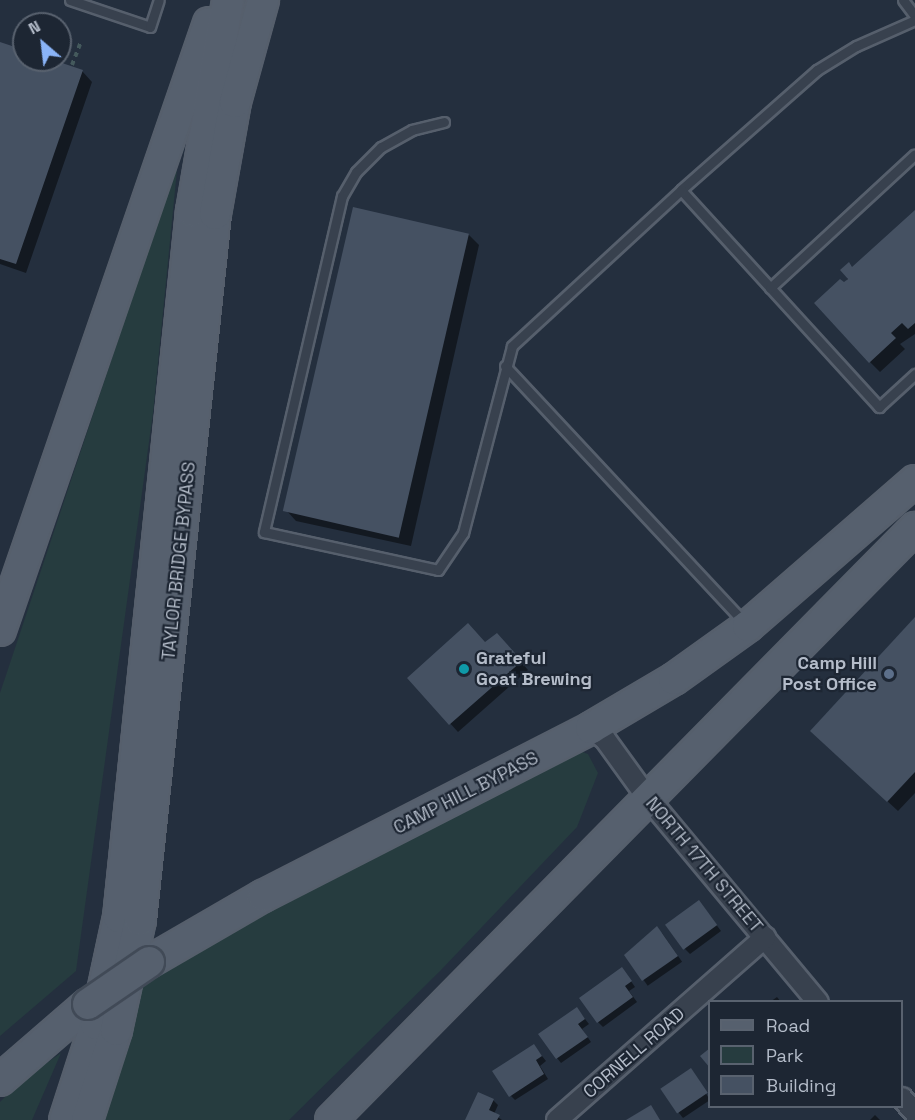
<!DOCTYPE html>
<html>
<head>
<meta charset="utf-8">
<style>
	body { margin:0 }
	#map { position:relative; width:915px; height:1120px; overflow:hidden; background:#242f3e; font-family:"Space Grotesk",sans-serif }
	div>[style] { position:absolute }
	.green>* { inset:0; background:#263c3f }
	.shadow>* { inset:0; background:#0007; transform-origin:0 0 }
	.building>* { inset:0; background:#455162; transform-origin:0 0 }
	.path>* { height:4px; margin-top:-2px; transform-origin:0; background:repeating-linear-gradient(90deg,#44595c 0 4.5px,transparent 0 9px) }
	.roads { filter:drop-shadow(2px 0 #565f6c) drop-shadow(-2px 0 #565f6c) drop-shadow(0 2px #565f6c) drop-shadow(0 -2px #565f6c) }
	.service>* { height:9px; margin:-4.5px; padding:0 4.5px; transform-origin:4.5px; border-radius:4.5px; background:#38414e }
	.minor>* { height:20px; margin:-10px; padding:0 10px; transform-origin:10px; border-radius:10px; background:#38414e }
	.primary>* { height:30px; margin:-15px; padding:0 15px; transform-origin:15px; border-radius:15px; background:#56606e }
	.bridges { filter:drop-shadow(2px 0 #414a57) drop-shadow(-2px 0 #414a57) drop-shadow(0 2px #414a57) drop-shadow(0 -2px #414a57) }
	.primary-bridge>* { height:30px; margin:-15px; padding:0 15px; transform-origin:15px; border-radius:15px; background:#56606e }
	.dots>* { width:16px; height:16px; translate:-50% -50%; box-sizing:border-box; border:3px solid #1d2633; border-radius:50% }
	span { translate:-50% -50%; white-space:nowrap; text-align:center; line-height:1.15; -webkit-text-stroke:4.5px #1d2633; paint-order:stroke }
	.street-label { font-size:18px; color:#b4bcc9 }
	.poi-label { font-size:18px; color:#b4bcc9; font-weight:700 }
	.left { translate:0 -50%; text-align:left }
	.right { translate:-100% -50%; text-align:right }
	.legend { position:absolute; left:708px; top:1000px; width:195px; height:108px; box-sizing:border-box; background:#1d2633; border:2px solid #59626f; margin:0; padding:8px 10px; list-style:none; font-size:18px; color:#b4bcc9 }
	.legend li { display:flex; align-items:center; gap:12px; height:30px }
	.legend b { width:30px; border:2px solid #59626f }
	.north { position:absolute; left:12px; top:12px; width:60px; height:60px; box-sizing:border-box; background:#1d2633; border:2px solid #59626f; border-radius:50%; rotate:332deg; font-size:16px; font-weight:700; line-height:24px; text-align:center; color:#b4bcc9 }
	.north::after { content:''; display:block; margin:auto; width:21px; height:27px; background:#8ab4f8; clip-path:polygon(50% 0,100% 100%,50% 72%,0 100%) }
</style>
</head>
<body>
<div id="map">
	<div class="green">
		<div style="clip-path:polygon(178px 160px,153px 413px,76px 971px,0 1036px,0 693px)"></div>
		<div style="clip-path:polygon(577px 750px,588px 754px,598px 773px,577px 827px,441px 970px,289px 1120px,102px 1120px,142px 987px,258px 914px)"></div>
		<div style="clip-path:polygon(61px 1053px,32px 1120px,0 1120px,0 1102px,22px 1080px)"></div>
	</div>
	<div class="shadow">
		<div style="clip-path:polygon(0 43px,24px 52px,24px 60px,49px 60px,82px 71px,92px 82px,26px 273px,0 264px)"></div>
		<div style="clip-path:polygon(915px 212px,915px 334px,900px 344px,905px 349px,880px 372px,870px 362px,844px 285px,853px 269px)"></div>
		<div style="clip-path:polygon(468px 234px,479px 245px,411px 546px,296px 521px,286px 510px)"></div>
		<div style="clip-path:polygon(915px 619px,915px 793px,898px 811px,822px 741px)"></div>
		<div style="clip-path:polygon(504px 642px,528px 670px,458px 732px,409px 678px,486px 644px)"></div>
		<div style="clip-path:polygon(703px 907px,721px 931px,690px 954px,685px 949px)"></div>
		<div style="left:662px;top:933px;width:35px;height:42px;rotate:55deg"></div>
		<div style="clip-path:polygon(626px 974px,635px 987px,629px 991px,637px 1002px,603px 1027px,598px 1022px)"></div>
		<div style="clip-path:polygon(777px 997px,781px 1002px,770px 1002px)"></div>
		<div style="clip-path:polygon(577px 1009px,589px 1024px,582px 1029px,591px 1042px,561px 1063px,557px 1058px)"></div>
		<div style="clip-path:polygon(534px 1046px,546px 1061px,540px 1066px,548px 1079px,515px 1100px,511px 1096px)"></div>
		<div style="clip-path:polygon(691px 1070px,710px 1100px,683px 1118px,679px 1113px)"></div>
		<div style="clip-path:polygon(493px 1100px,498px 1105px,494px 1114px,502px 1120px,466px 1120px)"></div>
		<div style="clip-path:polygon(875px 1115px,880px 1120px,870px 1120px)"></div>
	</div>
	<div class="building">
		<div style="clip-path:polygon(0 42px,24px 50px,24px 60px,53px 60px,83px 70px,16px 264px,0 259px)"></div>
		<div style="left:353px;top:207px;width:119px;height:312px;rotate:13deg"></div>
		<div style="clip-path:polygon(915px 210px,915px 323px,908px 329px,902px 323px,891px 333px,896px 338px,869px 363px,814px 303px,840px 279px,844px 282px,848px 279px,840px 270px,849px 262px,852px 267px)"></div>
		<div style="clip-path:polygon(915px 617px,915px 772px,887px 802px,810px 731px)"></div>
		<div style="clip-path:polygon(468px 623px,485px 642px,497px 633px,522px 661px,449px 725px,407px 678px)"></div>
		<div style="left:699px;top:900px;width:31px;height:42px;rotate:54deg"></div>
		<div style="clip-path:polygon(657px 926px,678px 956px,642px 981px,624px 955px)"></div>
		<div style="clip-path:polygon(622px 967px,632px 981px,625px 986px,633px 997px,597px 1023px,579px 998px)"></div>
		<div style="clip-path:polygon(577px 1007px,585px 1019px,578px 1024px,588px 1037px,556px 1059px,538px 1034px)"></div>
		<div style="clip-path:polygon(534px 1044px,542px 1056px,536px 1060px,544px 1074px,509px 1097px,492px 1071px)"></div>
		<div style="clip-path:polygon(710px 1048px,710px 1068px,700px 1056px)"></div>
		<div style="left:691px;top:1068px;width:30px;height:37px;rotate:56deg"></div>
		<div style="clip-path:polygon(478px 1092px,494px 1099px,489px 1110px,500px 1115px,497px 1120px,465px 1120px)"></div>
		<div style="clip-path:polygon(651px 1105px,660px 1120px,626px 1120px)"></div>
	</div>
	<div class="path">
		<div style="left:72px;top:65px;width:26px;rotate:-69deg"></div>
	</div>
	<div class="roads">
		<div class="service">
			<div style="left:70px;top:0;width:84px;rotate:18.6deg"></div>
			<div style="left:150px;top:27px;width:28px;rotate:-72deg"></div>
			<div style="left:903px;top:0;width:20px;rotate:53deg"></div>
			<div style="left:915px;top:20px;width:64px;rotate:156.2deg"></div>
			<div style="left:856px;top:46px;width:46px;rotate:148.4deg"></div>
			<div style="left:817px;top:70px;width:181px;rotate:138.6deg"></div>
			<div style="left:681px;top:190px;width:294px;rotate:47.6deg"></div>
			<div style="left:879px;top:407px;width:49px;rotate:-42.5deg"></div>
			<div style="left:444px;top:122px;width:33px;rotate:166deg"></div>
			<div style="left:412px;top:130px;width:35px;rotate:151deg"></div>
			<div style="left:381px;top:147px;width:35px;rotate:135deg"></div>
			<div style="left:356px;top:172px;width:28px;rotate:120deg"></div>
			<div style="left:342px;top:196px;width:345px;rotate:103.1deg"></div>
			<div style="left:264px;top:532px;width:178px;rotate:12.3deg"></div>
			<div style="left:438px;top:570px;width:45px;rotate:-56deg"></div>
			<div style="left:463px;top:533px;width:193px;rotate:-75.3deg"></div>
			<div style="left:512px;top:346px;width:230px;rotate:-42.7deg"></div>
			<div style="left:770px;top:288px;width:197px;rotate:-42.7deg"></div>
			<div style="left:505px;top:366px;width:353px;rotate:47deg"></div>
		</div>
		<div class="minor">
			<div style="left:591px;top:728px;width:18px;rotate:38deg"></div>
			<div style="left:605px;top:739px;width:72px;rotate:54.1deg"></div>
			<div style="left:647px;top:797px;width:267px;rotate:50.2deg"></div>
			<div style="left:902px;top:1098px;width:20px;rotate:49deg"></div>
			<div style="left:557px;top:1120px;width:277px;rotate:-41.3deg"></div>
		</div>
		<div class="primary">
			<div style="left:0;top:630px;width:642px;rotate:-71deg"></div>
			<div style="left:149px;top:962px;width:132px;rotate:-30.1deg"></div>
			<div style="left:263px;top:896px;width:369px;rotate:-27.1deg"></div>
			<div style="left:591px;top:728px;width:96px;rotate:-30.6deg"></div>
			<div style="left:674px;top:679px;width:91px;rotate:-35.6deg"></div>
			<div style="left:748px;top:626px;width:221px;rotate:-41deg"></div>
			<div style="left:0;top:1080px;width:116px;rotate:-40.8deg"></div>
			<div style="left:65px;top:1120px;width:101px;rotate:-72.1deg"></div>
			<div style="left:96px;top:1024px;width:109px;rotate:-77.9deg"></div>
			<div style="left:119px;top:917px;width:710px;rotate:-84.1deg"></div>
			<div style="left:192px;top:211px;width:214px;rotate:-80.3deg"></div>
			<div style="left:87px;top:1120px;width:95px;rotate:-72.1deg"></div>
			<div style="left:116px;top:1030px;width:113px;rotate:-77.7deg"></div>
			<div style="left:140px;top:920px;width:710px;rotate:-83.94deg"></div>
			<div style="left:215px;top:214px;width:114px;rotate:-79.9deg"></div>
			<div style="left:235px;top:102px;width:106px;rotate:-74.6deg"></div>
			<div style="left:331px;top:1120px;width:832px;rotate:-45.39deg"></div>
		</div>
	</div>
	<div class="bridges">
		<div class="primary-bridge">
			<div style="left:88px;top:1004px;width:74px;rotate:-34.5deg"></div>
		</div>
	</div>
	<div class="dots">
		<div style="left:464px;top:669px;background:#0f9aa8"></div>
		<div style="left:889px;top:674px;background:#5c6f8a"></div>
	</div>
	<div class="street-label">
		<span style="left:179px;top:561px;rotate:-84deg">TAYLOR BRIDGE BYPASS</span>
		<span style="left:466px;top:793px;rotate:-27deg">CAMP HILL BYPASS</span>
		<span style="left:704px;top:865px;rotate:50deg">NORTH 17TH STREET</span>
		<span style="left:634px;top:1053px;rotate:-41deg">CORNELL ROAD</span>
	</div>
	<div class="poi-label">
		<span class="left" style="left:476px;top:669px">Grateful<br>Goat Brewing</span>
		<span class="right" style="left:877px;top:674px">Camp Hill<br>Post Office</span>
	</div>
	<ul class="legend">
	<li><b style="height:8px;background:#56606e"></b>Road</li>
	<li><b style="height:16px;background:#263c3f"></b>Park</li>
	<li><b style="height:16px;background:#455162"></b>Building</li>
	</ul>
	<div class="north">N</div>
</div>
</body>
</html>
